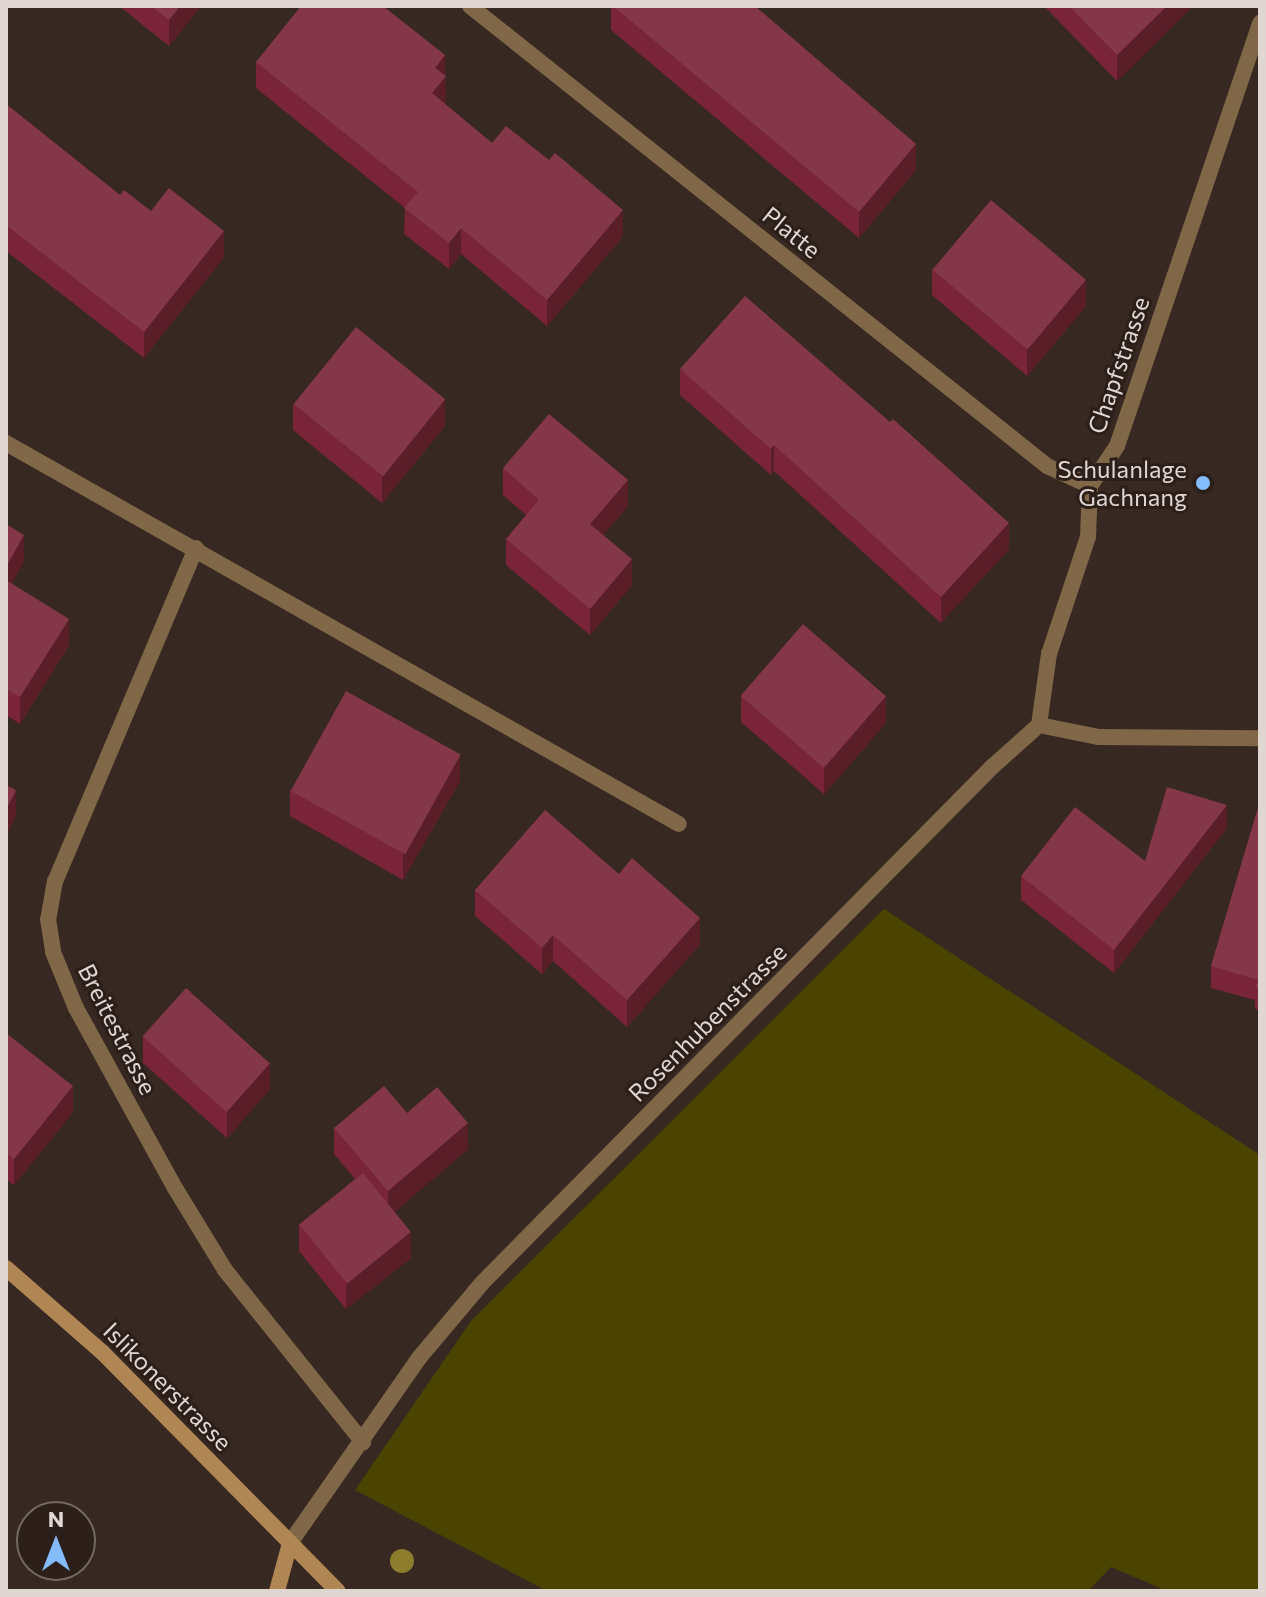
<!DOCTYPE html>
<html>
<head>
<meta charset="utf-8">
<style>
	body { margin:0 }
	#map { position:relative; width:1266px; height:1597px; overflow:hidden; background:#372822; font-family:Commissioner,sans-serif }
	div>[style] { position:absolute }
	.green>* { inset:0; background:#4b4300 }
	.street>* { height:16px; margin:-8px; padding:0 8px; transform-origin:8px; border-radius:8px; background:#806747 }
	.secondary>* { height:16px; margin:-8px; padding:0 8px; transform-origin:8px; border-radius:8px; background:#b08754 }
	.trees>* { width:24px; height:24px; margin:-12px; border-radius:50%; background:#8c7c2b }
	.wall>* { inset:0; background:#792439 }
	.shaded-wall>* { inset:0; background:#5a1e29 }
	.building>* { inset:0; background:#843749; transform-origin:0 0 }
	.dots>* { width:22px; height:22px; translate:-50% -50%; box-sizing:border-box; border:4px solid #2c1e18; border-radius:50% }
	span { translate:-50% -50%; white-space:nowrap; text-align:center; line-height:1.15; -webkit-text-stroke:6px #2c1e18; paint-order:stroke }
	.street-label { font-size:24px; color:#e0d6d2 }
	.poi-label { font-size:24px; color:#e0d6d2 }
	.right { translate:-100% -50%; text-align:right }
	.frame { position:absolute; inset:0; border:8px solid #e0d6d2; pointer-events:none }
	.north { position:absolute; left:16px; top:1501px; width:80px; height:80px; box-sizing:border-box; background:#2c1e18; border:2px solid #746862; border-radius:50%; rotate:0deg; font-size:22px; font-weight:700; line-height:32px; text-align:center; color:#e0d6d2 }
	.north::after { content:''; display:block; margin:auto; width:28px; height:36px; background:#84bcfb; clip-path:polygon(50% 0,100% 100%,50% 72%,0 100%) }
</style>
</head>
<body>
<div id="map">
	<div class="green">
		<div style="clip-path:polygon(884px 909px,1260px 1155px,1260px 1591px,1167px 1591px,1111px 1567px,1088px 1591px,547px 1591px,355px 1490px,471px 1321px)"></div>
	</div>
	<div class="street">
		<div style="left:470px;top:6px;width:738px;rotate:38.56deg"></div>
		<div style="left:1047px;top:466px;width:47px;rotate:24.9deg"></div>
		<div style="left:6px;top:443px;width:773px;rotate:29.52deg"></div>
		<div style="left:196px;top:548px;width:362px;rotate:112.9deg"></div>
		<div style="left:55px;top:881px;width:39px;rotate:100deg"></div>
		<div style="left:48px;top:919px;width:33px;rotate:81deg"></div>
		<div style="left:53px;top:952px;width:61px;rotate:67.7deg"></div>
		<div style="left:76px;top:1008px;width:205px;rotate:61.2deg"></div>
		<div style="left:175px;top:1188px;width:96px;rotate:58.6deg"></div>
		<div style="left:225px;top:1270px;width:221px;rotate:51.3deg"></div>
		<div style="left:1039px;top:725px;width:72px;rotate:-82deg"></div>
		<div style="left:1049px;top:654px;width:123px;rotate:-71.6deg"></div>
		<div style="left:1088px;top:537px;width:51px;rotate:-87.8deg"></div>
		<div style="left:1090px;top:486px;width:48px;rotate:-56deg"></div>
		<div style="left:1117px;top:446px;width:447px;rotate:-71.3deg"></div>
		<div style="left:1039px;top:725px;width:60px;rotate:11.5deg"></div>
		<div style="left:1098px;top:737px;width:162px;rotate:0.4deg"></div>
		<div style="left:290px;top:1543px;width:226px;rotate:-55.1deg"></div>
		<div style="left:419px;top:1358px;width:99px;rotate:-49.9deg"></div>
		<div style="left:483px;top:1282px;width:724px;rotate:-45.34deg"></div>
		<div style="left:992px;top:767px;width:63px;rotate:-41.8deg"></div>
	</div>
	<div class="secondary">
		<div style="left:6px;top:1268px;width:129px;rotate:41.2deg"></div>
		<div style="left:103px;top:1353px;width:334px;rotate:45.4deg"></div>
		<div style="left:277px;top:1591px;width:50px;rotate:-74.8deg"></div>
	</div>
	<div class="trees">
		<div style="left:402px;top:1561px"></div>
	</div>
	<div class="wall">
		<div style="clip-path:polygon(119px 6px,201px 6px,169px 46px)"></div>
		<div style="clip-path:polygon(611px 6px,755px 6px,916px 170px,859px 238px,611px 30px)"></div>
		<div style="clip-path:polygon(1044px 6px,1193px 6px,1117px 81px)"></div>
		<div style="clip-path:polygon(445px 55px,445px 104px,492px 143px,623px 236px,547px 326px,461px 254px,449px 269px,404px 234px,405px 208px,256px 88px,256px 62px)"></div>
		<div style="clip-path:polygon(6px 104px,120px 195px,151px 211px,224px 257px,144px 358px,6px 251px)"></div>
		<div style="clip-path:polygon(932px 269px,1086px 306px,1027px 376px,932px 295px)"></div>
		<div style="clip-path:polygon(680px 369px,1009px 549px,941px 623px,774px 471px,771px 475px,680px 395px)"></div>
		<div style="clip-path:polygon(293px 404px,445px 426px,382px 503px,293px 430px)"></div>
		<div style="clip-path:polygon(503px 468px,628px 506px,603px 535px,632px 585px,590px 635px,506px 565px,506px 539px,526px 515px,503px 495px)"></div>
		<div style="clip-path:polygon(6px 524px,24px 561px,12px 583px,69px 645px,20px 724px,6px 715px)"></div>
		<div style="clip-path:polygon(741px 696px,886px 723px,824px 794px,741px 722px)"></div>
		<div style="clip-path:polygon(460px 781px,403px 880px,290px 816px,290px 790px)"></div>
		<div style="clip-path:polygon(1260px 801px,1260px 1010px,1255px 1009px,1255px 1000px,1211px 988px,1211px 966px)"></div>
		<div style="clip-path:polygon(1227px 828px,1114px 973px,1021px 900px,1021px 876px,1145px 861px)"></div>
		<div style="clip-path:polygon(475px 890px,700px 944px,627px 1027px,553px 961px,542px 974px,475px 916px)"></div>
		<div style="clip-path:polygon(6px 1033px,73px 1112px,14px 1185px,6px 1179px)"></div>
		<div style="clip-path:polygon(143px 1037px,270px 1089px,227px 1138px,143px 1063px)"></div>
		<div style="clip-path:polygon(334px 1128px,468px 1149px,394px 1212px,411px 1258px,346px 1309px,299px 1251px,299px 1225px,355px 1179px,334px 1154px)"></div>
	</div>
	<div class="shaded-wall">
		<div style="clip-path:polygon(180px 6px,201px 6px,169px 46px,169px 20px)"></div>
		<div style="clip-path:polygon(1167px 6px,1193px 6px,1117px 81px,1117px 55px)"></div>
		<div style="clip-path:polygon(445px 55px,446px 103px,432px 119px,432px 93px,435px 68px)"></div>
		<div style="clip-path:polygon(916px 144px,916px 170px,859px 238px,859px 212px)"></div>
		<div style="clip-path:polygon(623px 210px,623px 236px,547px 326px,547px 300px)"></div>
		<div style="clip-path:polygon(461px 228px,461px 254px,449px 269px,449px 243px)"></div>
		<div style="clip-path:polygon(224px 231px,224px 257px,144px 358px,144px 332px)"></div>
		<div style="clip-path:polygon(1086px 280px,1086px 306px,1027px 376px,1027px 350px)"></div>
		<div style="clip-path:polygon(445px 400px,445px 426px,382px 503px,382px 477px)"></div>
		<div style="clip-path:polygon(774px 445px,774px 471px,771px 475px,771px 449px)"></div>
		<div style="clip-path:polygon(628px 480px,628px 506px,590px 550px,590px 524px)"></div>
		<div style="clip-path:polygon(1009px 523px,1009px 549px,941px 623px,941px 597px)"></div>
		<div style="clip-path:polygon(24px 535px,24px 561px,6px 594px,6px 567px)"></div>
		<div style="clip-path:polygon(632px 559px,632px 585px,590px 635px,590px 609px)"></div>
		<div style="clip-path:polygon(69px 619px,69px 645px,20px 724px,20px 697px)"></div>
		<div style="clip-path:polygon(886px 696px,886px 723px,824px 794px,824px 768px)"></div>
		<div style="clip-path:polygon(460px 755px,460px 781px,403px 880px,403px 854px)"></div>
		<div style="clip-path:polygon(16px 790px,16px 816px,6px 836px,6px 810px)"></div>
		<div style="clip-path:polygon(1227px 805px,1227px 828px,1114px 973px,1114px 950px)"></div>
		<div style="clip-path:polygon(700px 918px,700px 944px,627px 1027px,627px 1000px)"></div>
		<div style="clip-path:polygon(553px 935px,553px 961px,542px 974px,542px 948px)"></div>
		<div style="clip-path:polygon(270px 1063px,270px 1089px,227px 1138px,227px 1112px)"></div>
		<div style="clip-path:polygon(73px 1086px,73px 1112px,14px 1185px,14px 1159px)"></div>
		<div style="clip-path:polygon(468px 1123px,468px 1149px,388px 1218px,388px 1191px)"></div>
		<div style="clip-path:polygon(411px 1232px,411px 1258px,346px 1309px,346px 1283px)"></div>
	</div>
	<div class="building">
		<div style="clip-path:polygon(151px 6px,180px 6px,169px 20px)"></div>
		<div style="clip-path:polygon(301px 6px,383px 6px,445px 55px,435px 68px,446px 76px,432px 93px,492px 143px,506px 126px,549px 160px,555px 153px,623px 210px,547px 300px,461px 228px,449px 243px,404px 208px,418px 192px,256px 62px)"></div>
		<div style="clip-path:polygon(613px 6px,755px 6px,916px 144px,859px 212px)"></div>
		<div style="clip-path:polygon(1069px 6px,1167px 6px,1117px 55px)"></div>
		<div style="clip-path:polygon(6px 104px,120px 195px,124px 190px,151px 211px,169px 188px,224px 231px,144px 332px,6px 225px)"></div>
		<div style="left:991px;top:200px;width:124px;height:91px;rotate:40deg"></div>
		<div style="clip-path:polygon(745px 296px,890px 422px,893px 419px,1009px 523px,941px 597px,774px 445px,771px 449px,680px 369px)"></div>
		<div style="left:356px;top:327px;width:115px;height:99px;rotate:39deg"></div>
		<div style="clip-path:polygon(549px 414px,628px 480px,590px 524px,632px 559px,590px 609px,506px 539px,539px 500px,503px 468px)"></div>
		<div style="clip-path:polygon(6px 524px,24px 535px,6px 567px)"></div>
		<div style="clip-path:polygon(6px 580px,69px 619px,20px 697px,6px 689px)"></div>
		<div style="left:803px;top:624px;width:110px;height:95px;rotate:41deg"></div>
		<div style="left:346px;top:691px;width:131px;height:114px;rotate:29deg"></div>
		<div style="clip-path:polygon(6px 785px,16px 790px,6px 810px)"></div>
		<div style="clip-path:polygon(1167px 787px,1227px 805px,1114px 950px,1021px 876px,1075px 807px,1145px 861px)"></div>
		<div style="clip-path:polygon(1260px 801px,1260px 989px,1255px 988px,1258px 980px,1211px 966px)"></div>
		<div style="clip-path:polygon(545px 810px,619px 874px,632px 858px,700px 918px,627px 1000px,553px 935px,542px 948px,475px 890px)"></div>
		<div style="left:186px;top:988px;width:113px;height:65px;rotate:42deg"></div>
		<div style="clip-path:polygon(6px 1033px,73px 1086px,14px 1159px,6px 1153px)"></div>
		<div style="clip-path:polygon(384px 1086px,407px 1113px,437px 1087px,468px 1123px,388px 1191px,334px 1128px)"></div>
		<div style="left:363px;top:1173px;width:76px;height:82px;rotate:51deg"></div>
	</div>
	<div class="dots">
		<div style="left:1203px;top:483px;background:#84bcfb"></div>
	</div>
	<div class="street-label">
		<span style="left:792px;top:232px;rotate:39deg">Platte</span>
		<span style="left:1118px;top:365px;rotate:-71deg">Chapfstrasse</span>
		<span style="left:707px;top:1022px;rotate:-45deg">Rosenhubenstrasse</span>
		<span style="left:118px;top:1029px;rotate:63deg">Breitestrasse</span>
		<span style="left:168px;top:1386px;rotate:45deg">Islikonerstrasse</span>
	</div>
	<div class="poi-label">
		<span class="right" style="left:1187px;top:483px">Schulanlage<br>Gachnang</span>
	</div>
	<div class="frame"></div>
	<div class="north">N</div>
</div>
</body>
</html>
